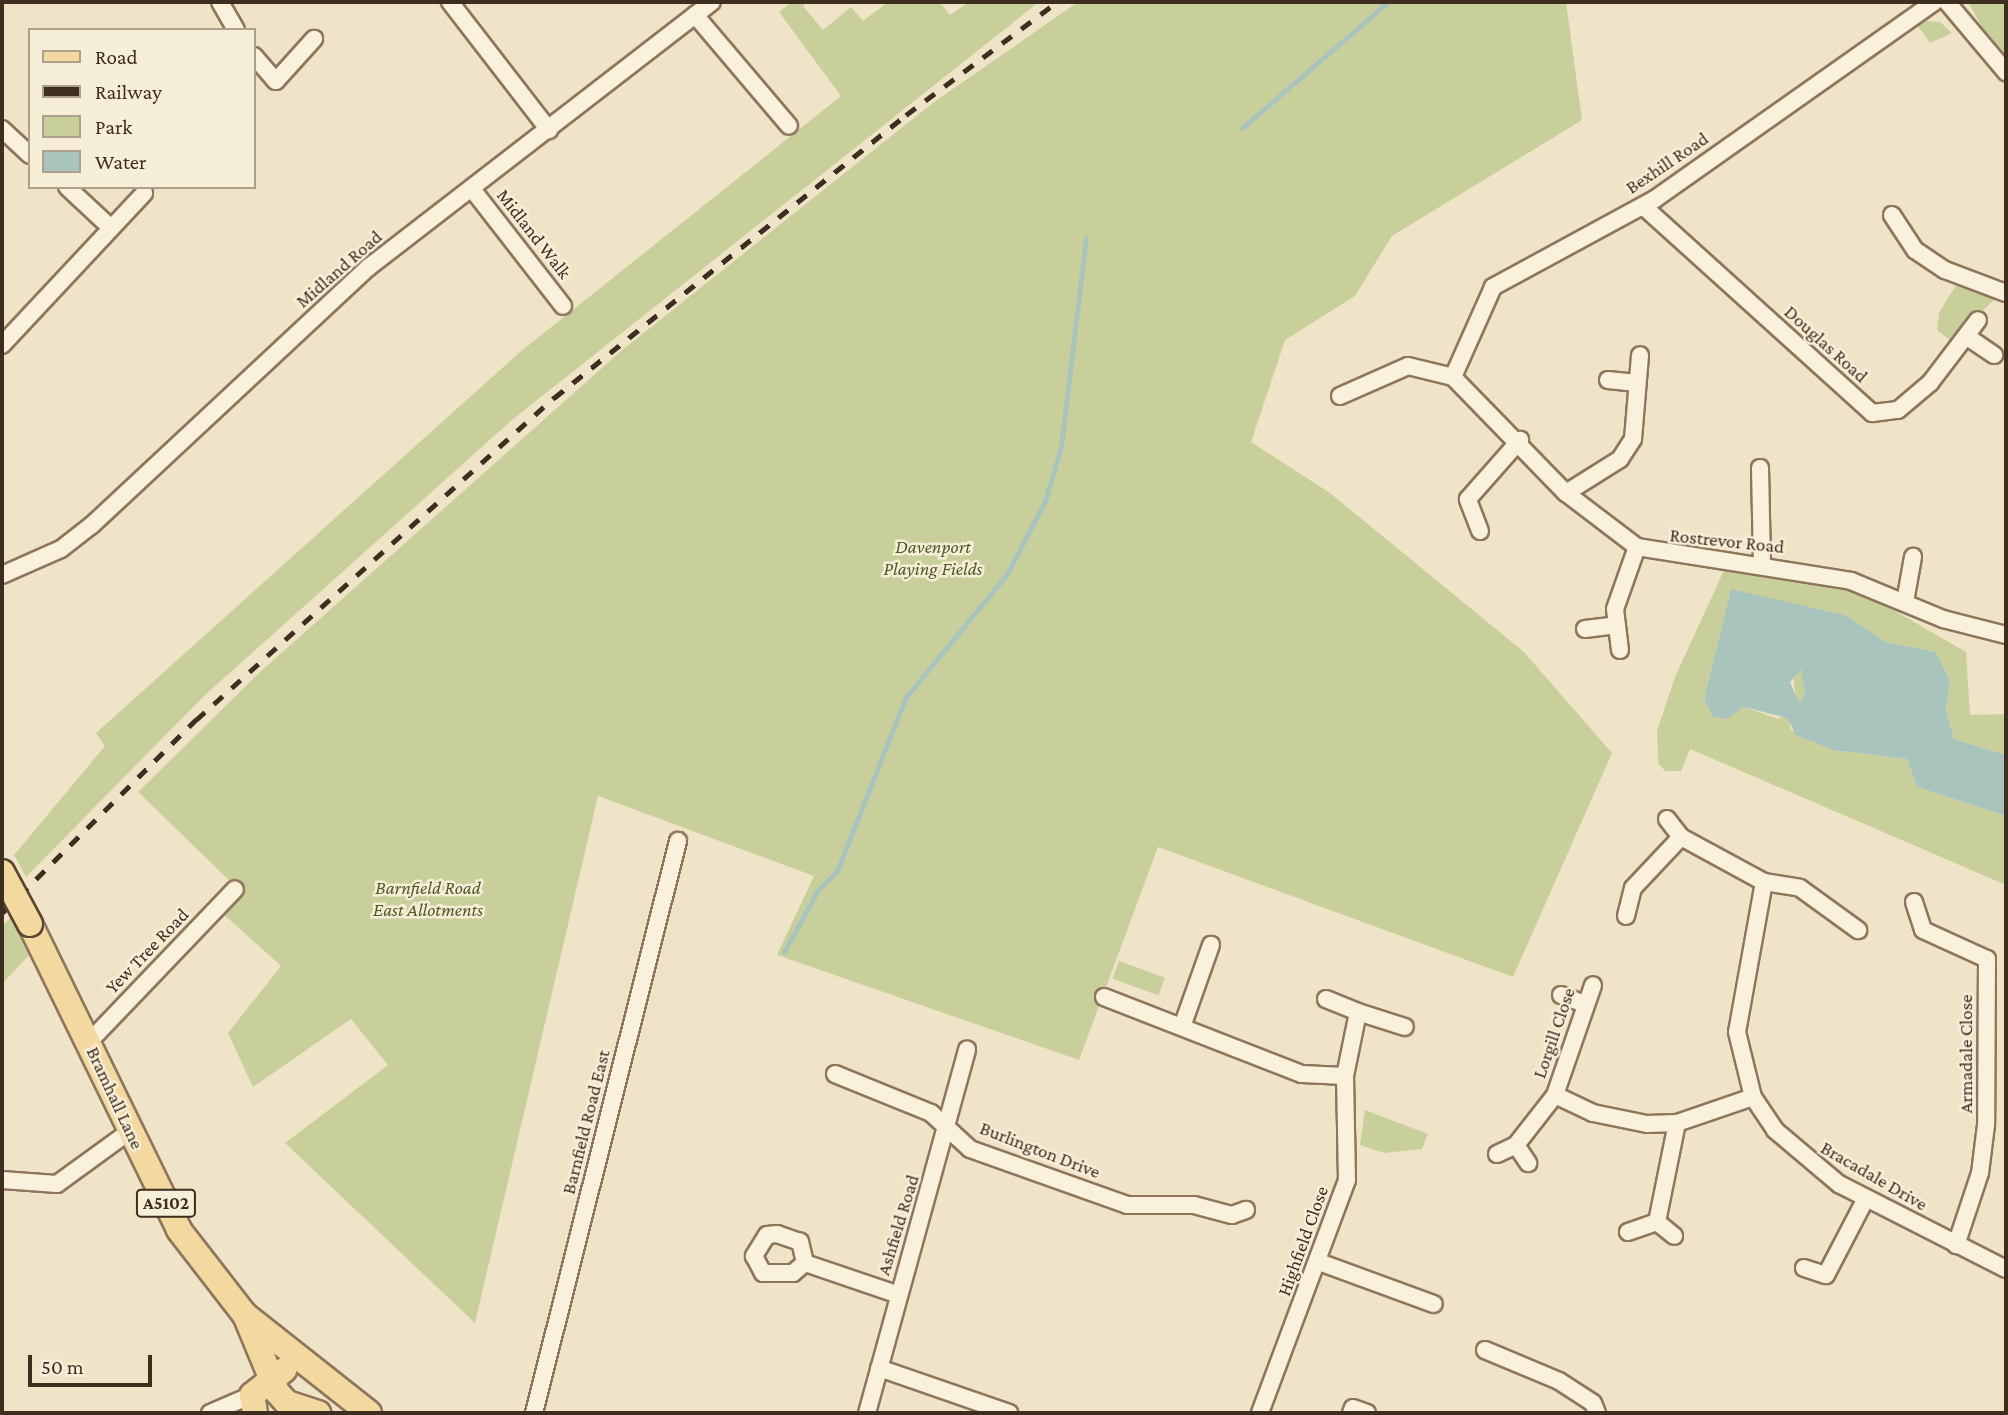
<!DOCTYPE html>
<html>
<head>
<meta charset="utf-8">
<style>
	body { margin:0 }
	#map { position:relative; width:2008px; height:1415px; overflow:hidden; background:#f0e4c8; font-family:"Crimson Pro",serif }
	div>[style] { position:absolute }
	.green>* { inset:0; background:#c9cf9b; transform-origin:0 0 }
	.water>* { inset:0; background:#a9c4bc }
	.stream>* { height:5px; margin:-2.5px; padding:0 2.5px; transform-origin:2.5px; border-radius:2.5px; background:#a9c4bc }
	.roads { filter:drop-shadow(2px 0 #8d765c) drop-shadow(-2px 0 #8d765c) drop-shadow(0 2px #8d765c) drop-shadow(0 -2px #8d765c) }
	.street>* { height:16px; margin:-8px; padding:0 8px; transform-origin:8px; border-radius:8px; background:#faf1dc }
	.primary>* { height:24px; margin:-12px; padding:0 12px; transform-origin:12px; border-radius:12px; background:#f3d9a0 }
	.rail>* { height:5px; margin-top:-2.5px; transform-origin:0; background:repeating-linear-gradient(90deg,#3d2e20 0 12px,transparent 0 24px) }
	.bridges { filter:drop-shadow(2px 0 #5b4430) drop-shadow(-2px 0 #5b4430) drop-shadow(0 2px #5b4430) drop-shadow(0 -2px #5b4430) }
	.primary-bridge>* { height:24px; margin:-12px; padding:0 12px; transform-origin:12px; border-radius:12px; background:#f3d9a0 }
	span { translate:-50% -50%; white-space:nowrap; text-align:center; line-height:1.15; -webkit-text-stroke:5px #f7eed8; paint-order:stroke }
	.shield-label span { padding:2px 5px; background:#f7eed8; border:2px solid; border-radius:5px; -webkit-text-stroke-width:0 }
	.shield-label { font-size:18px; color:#3d2e20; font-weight:700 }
	.street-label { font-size:19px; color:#3d2e20 }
	.park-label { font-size:19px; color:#4d5a26; font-style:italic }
	.frame { position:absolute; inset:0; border:4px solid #3d2e20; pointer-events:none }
	.legend { position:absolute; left:28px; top:28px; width:228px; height:161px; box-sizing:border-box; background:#f7eed8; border:2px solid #ada18e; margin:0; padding:9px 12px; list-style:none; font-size:21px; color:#3d2e20 }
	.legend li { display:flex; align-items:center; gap:14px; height:35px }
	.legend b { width:35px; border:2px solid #ada18e }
	.scale { position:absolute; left:28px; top:1355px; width:124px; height:32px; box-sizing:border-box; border:4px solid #3d2e20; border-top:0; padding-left:9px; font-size:21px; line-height:24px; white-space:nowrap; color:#3d2e20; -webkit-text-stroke:5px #f7eed8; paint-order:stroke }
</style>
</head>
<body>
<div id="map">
	<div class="green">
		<div style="clip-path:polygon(792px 2px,808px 2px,803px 6px,823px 30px,851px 7px,863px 21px,888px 2px,940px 2px,950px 15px,969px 2px,1039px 2px,512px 420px,204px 696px,26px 877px,14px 855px,105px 746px,96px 733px,520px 352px,841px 96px,779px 12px)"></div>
		<div style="clip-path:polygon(1078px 2px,1566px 2px,1582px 120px,1392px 236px,1355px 296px,1285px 340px,1251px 442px,1330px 493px,1524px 652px,1612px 753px,1513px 977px,1158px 847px,1079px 1060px,777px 955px,814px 876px,598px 796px,475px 1323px,285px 1143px,388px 1065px,351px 1019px,253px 1087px,228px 1033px,281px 966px,219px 910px,234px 885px,138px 792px,260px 672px,621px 351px,934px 102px)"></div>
		<div style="clip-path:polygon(1968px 2px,2006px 2px,2006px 55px,1982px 27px)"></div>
		<div style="clip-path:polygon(1926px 21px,1940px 22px,1952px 33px,1930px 43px,1918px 26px)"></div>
		<div style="clip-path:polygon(1956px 285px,1995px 299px,1951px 341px,1937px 330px,1939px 313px)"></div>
		<div style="clip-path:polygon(1725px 568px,1850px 585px,1966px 652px,1970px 715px,2006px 714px,2006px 755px,1954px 739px,1946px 710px,1950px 681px,1936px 652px,1886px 642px,1845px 615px,1731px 590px,1704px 699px,1713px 717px,1727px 719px,1744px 707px,1779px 719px,1796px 701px,1793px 672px,1803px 671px,1805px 692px,1789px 720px,1791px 730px,1833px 750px,1907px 759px,1917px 787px,2006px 816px,2006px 885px,1690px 749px,1681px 771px,1665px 771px,1658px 763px,1657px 731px,1675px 677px)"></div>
		<div style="clip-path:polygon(11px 917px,33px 951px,2px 984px,2px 927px)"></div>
		<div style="left:1119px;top:961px;width:49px;height:19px;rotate:20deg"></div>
		<div style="clip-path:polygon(1365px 1110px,1428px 1134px,1422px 1149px,1384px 1153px,1360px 1145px)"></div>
	</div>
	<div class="water">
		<div style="clip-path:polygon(evenodd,1731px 589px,1845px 615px,1886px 642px,1936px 652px,1950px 681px,1946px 710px,1954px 739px,2006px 755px,2006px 816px,1917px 787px,1907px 759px,1833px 750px,1796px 735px,1787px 718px,1744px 707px,1727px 719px,1713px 717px,1704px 699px,1731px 589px,1801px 670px,1805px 692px,1799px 703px,1790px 682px,1801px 670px)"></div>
	</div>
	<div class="stream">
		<div style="left:1242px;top:128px;width:193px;rotate:-40.8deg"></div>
		<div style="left:784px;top:952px;width:71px;rotate:-61.3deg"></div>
		<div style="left:818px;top:890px;width:27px;rotate:-45deg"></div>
		<div style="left:837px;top:871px;width:187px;rotate:-68.4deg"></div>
		<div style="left:906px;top:697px;width:159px;rotate:-50.6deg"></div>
		<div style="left:1007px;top:574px;width:82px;rotate:-62.5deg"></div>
		<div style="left:1045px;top:501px;width:56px;rotate:-73.5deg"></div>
		<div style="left:1061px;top:447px;width:210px;rotate:-83.2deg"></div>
	</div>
	<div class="roads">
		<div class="street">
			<div style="left:220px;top:2px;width:32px;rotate:60deg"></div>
			<div style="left:450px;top:2px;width:162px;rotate:52.3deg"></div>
			<div style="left:1947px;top:2px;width:92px;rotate:49.9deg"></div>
			<div style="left:695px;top:15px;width:145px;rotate:49.7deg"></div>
			<div style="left:254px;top:56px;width:33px;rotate:49deg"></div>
			<div style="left:276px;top:81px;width:57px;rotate:-47.9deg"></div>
			<div style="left:2px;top:129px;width:38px;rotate:43deg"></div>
			<div style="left:67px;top:187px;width:60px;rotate:43deg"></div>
			<div style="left:472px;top:189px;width:148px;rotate:52.1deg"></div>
			<div style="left:1643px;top:206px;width:309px;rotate:42.1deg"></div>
			<div style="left:1872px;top:413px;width:26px;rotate:-7deg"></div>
			<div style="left:1898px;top:410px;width:42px;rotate:-40.2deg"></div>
			<div style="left:1930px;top:383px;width:79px;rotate:-52.7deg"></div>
			<div style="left:1892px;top:215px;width:42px;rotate:56.7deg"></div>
			<div style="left:1915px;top:250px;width:36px;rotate:34deg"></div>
			<div style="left:1945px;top:270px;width:65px;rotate:20.7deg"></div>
			<div style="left:1966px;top:336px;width:34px;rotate:34deg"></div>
			<div style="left:2px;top:345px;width:208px;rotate:-46.9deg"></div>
			<div style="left:1453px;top:377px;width:98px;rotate:-66deg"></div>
			<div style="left:1493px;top:287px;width:184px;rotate:-28.5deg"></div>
			<div style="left:1655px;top:199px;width:342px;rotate:-35.2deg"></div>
			<div style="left:1608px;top:380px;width:29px;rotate:6deg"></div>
			<div style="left:1340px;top:396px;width:74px;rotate:-23.8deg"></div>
			<div style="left:1408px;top:366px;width:46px;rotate:13.7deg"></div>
			<div style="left:1453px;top:377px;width:162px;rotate:45.8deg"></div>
			<div style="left:1566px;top:493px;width:89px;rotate:37.3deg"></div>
			<div style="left:1637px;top:547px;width:217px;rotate:9deg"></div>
			<div style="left:1851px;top:581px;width:100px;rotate:22.4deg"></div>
			<div style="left:1943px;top:619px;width:65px;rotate:14.3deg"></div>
			<div style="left:1760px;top:468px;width:95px;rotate:88.8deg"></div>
			<div style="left:1566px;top:493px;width:64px;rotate:-32.2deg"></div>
			<div style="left:1620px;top:459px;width:24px;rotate:-57deg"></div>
			<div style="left:1633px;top:439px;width:84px;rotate:-85.2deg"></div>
			<div style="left:1480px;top:531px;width:34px;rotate:-111deg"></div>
			<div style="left:1468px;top:499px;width:79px;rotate:-48.6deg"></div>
			<div style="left:2px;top:575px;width:64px;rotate:-23.8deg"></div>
			<div style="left:61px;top:549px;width:39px;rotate:-38deg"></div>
			<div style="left:92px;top:525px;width:379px;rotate:-43deg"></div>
			<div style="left:369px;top:267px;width:433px;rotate:-37.7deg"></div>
			<div style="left:1905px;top:602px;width:46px;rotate:-79.9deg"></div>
			<div style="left:1585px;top:629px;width:32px;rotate:-7deg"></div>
			<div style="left:1620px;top:650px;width:41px;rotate:-97deg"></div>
			<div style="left:1615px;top:609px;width:66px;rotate:-70.5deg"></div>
			<div style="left:1667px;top:819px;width:23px;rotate:52deg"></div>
			<div style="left:1681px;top:837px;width:94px;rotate:28.5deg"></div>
			<div style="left:1764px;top:882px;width:152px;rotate:100.2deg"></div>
			<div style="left:1737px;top:1032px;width:67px;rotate:76.2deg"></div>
			<div style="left:1753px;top:1097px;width:40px;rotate:56deg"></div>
			<div style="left:1775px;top:1130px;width:84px;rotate:40.2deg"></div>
			<div style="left:1839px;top:1184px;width:187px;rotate:27deg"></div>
			<div style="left:1764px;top:882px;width:36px;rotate:9deg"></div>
			<div style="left:1800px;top:888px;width:72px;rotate:35.9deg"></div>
			<div style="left:1914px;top:902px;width:29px;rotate:72deg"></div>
			<div style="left:1923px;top:930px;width:70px;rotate:24.4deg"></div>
			<div style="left:1987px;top:959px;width:166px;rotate:90.3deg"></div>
			<div style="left:1986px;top:1125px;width:48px;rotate:97.1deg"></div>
			<div style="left:1980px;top:1173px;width:76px;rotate:108.4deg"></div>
			<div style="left:1626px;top:916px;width:29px;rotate:-76deg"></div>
			<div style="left:1633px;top:888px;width:70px;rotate:-46.7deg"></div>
			<div style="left:1561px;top:995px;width:26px;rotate:21deg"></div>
			<div style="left:1104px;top:997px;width:212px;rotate:21.3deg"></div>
			<div style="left:1302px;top:1074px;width:43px;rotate:2.7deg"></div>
			<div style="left:1345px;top:1076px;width:104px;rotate:88.9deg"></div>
			<div style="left:1347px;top:1180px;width:249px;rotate:110.5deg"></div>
			<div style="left:1326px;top:999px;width:35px;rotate:22deg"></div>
			<div style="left:1183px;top:1024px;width:84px;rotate:-70.5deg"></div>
			<div style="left:89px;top:1042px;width:211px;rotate:-46.3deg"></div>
			<div style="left:835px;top:1074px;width:104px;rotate:22.1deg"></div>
			<div style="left:931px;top:1113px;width:53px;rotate:42.7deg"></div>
			<div style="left:970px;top:1149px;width:167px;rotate:19.6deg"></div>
			<div style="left:1127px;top:1205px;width:67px"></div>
			<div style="left:1194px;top:1205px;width:39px;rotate:15deg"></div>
			<div style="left:1232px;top:1215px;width:15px;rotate:-20deg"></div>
			<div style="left:1345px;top:1076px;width:65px;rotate:-78.5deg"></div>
			<div style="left:1358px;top:1012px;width:49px;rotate:17.7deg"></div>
			<div style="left:1555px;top:1095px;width:116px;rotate:-70.9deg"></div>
			<div style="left:1516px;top:1145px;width:22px;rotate:56deg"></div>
			<div style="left:1497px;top:1154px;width:21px;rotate:-25deg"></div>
			<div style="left:1516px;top:1145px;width:63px;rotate:-52deg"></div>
			<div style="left:1555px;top:1095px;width:42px;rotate:25.3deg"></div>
			<div style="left:1593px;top:1113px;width:55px;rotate:11.5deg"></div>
			<div style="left:1647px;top:1124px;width:30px;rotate:-2deg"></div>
			<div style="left:1677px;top:1123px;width:80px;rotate:-18.9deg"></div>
			<div style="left:2px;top:1180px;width:55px;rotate:4.2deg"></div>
			<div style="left:57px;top:1184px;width:90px;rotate:-36deg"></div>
			<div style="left:1657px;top:1222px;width:101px;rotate:-78.6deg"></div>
			<div style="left:1628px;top:1232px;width:31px;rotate:-19deg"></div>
			<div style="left:1657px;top:1222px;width:22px;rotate:39deg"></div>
			<div style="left:1319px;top:1262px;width:122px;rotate:20.1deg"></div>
			<div style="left:805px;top:1263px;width:22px;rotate:-103deg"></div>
			<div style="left:800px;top:1242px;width:24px;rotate:-161deg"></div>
			<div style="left:777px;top:1234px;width:10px;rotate:174deg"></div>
			<div style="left:767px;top:1235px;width:25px;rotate:122deg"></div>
			<div style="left:754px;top:1256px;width:19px;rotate:62deg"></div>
			<div style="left:763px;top:1273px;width:30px"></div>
			<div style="left:793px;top:1273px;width:16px;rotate:-40deg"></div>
			<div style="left:805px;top:1263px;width:99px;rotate:18.8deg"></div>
			<div style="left:1804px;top:1268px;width:23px;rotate:18deg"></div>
			<div style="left:1826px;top:1275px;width:87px;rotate:-62.5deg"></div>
			<div style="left:1485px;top:1350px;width:80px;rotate:22.7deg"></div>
			<div style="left:1559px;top:1381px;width:40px;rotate:32.9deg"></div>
			<div style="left:1593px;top:1403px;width:11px;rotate:68deg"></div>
			<div style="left:879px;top:1368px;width:138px;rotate:19.1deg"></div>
			<div style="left:210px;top:1413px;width:46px;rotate:-23.2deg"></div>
			<div style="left:534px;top:1413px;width:590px;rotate:-75.87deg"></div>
			<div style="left:867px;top:1413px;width:377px;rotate:-74.6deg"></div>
			<div style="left:1351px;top:1413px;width:5px;rotate:-68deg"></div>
			<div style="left:1353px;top:1408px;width:15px;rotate:20deg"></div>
		</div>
		<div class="primary">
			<div style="left:30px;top:924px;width:340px;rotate:64deg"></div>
			<div style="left:179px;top:1230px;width:108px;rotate:52.2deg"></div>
			<div style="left:245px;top:1315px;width:83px;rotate:67.4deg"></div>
			<div style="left:277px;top:1392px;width:15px;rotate:48deg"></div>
			<div style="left:287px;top:1403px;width:33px;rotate:18deg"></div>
			<div style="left:245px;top:1315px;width:158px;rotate:38.3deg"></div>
			<div style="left:255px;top:1413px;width:18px;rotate:-99deg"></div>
			<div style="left:252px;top:1395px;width:41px;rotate:-38deg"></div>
		</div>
	</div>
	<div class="rail">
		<div style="left:2px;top:913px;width:274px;rotate:-44.9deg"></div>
		<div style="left:196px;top:720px;width:482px;rotate:-42deg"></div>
		<div style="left:554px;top:398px;width:452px;rotate:-38.8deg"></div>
		<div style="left:906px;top:115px;width:189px;rotate:-36.8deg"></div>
	</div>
	<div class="bridges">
		<div class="primary-bridge">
			<div style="left:2px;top:872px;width:59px;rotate:61.7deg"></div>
		</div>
	</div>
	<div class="shield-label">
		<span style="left:166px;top:1203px">A5102</span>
	</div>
	<div class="street-label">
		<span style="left:1667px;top:163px;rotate:-34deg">Bexhill Road</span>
		<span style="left:534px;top:234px;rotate:52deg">Midland Walk</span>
		<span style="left:339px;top:269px;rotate:-41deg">Midland Road</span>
		<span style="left:1826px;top:344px;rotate:42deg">Douglas Road</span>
		<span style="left:1727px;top:541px;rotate:6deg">Rostrevor Road</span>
		<span style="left:147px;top:951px;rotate:-46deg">Yew Tree Road</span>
		<span style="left:1554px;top:1033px;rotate:-71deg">Lorgill Close</span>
		<span style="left:1966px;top:1054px;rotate:-90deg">Armadale Close</span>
		<span style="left:115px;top:1098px;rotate:65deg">Bramhall Lane</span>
		<span style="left:586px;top:1122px;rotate:-76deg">Barnfield Road East</span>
		<span style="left:1040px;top:1150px;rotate:21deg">Burlington Drive</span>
		<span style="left:1874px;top:1176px;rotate:30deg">Bracadale Drive</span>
		<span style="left:898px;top:1225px;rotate:-73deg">Ashfield Road</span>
		<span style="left:1303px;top:1241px;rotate:-70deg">Highfield Close</span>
	</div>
	<div class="park-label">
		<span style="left:933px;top:558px">Davenport<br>Playing Fields</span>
		<span style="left:428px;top:899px">Barnfield Road<br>East Allotments</span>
	</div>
	<div class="frame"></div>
	<ul class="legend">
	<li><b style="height:9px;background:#f3d9a0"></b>Road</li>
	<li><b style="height:9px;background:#3d2e20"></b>Railway</li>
	<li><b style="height:19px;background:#c9cf9b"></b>Park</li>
	<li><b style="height:19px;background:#a9c4bc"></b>Water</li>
	</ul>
	<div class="scale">50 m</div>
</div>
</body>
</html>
